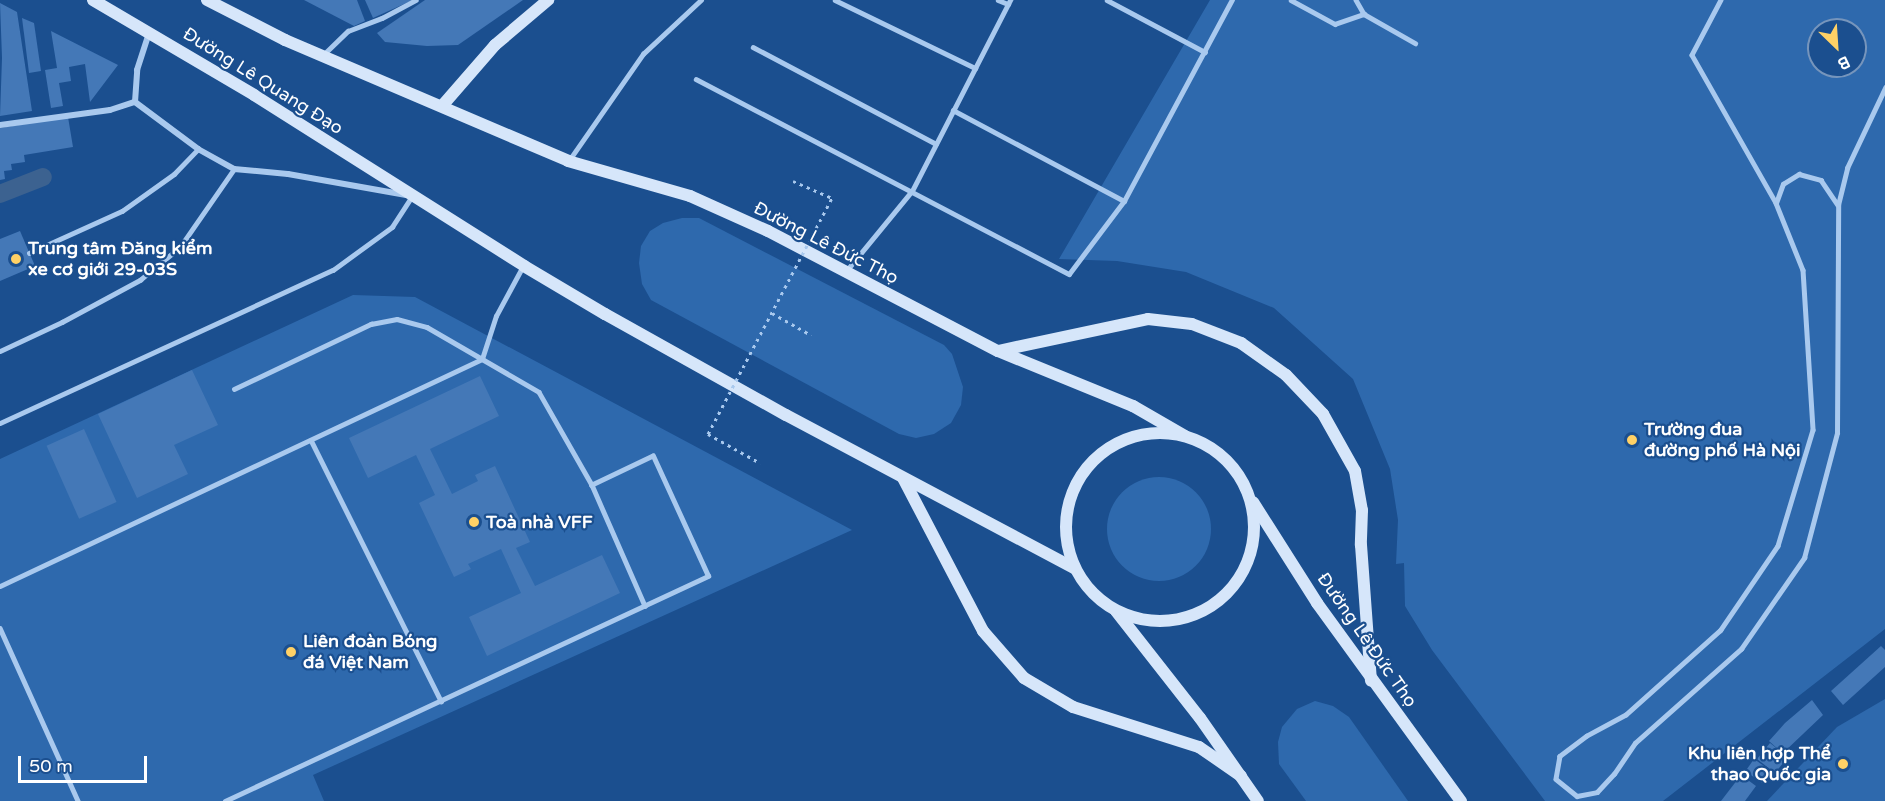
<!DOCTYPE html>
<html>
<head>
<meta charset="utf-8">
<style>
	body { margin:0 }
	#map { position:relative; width:1885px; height:801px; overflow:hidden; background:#1b4f8f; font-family:"Varela Round",sans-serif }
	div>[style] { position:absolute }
	.green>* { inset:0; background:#2e69ad }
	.round { border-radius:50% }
	.canal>* { height:18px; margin:-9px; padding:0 9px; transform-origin:9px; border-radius:9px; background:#3c6290 }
	.building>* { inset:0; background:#4478b7; transform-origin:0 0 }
	.path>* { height:3px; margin-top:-1.5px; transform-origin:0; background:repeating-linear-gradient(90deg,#a9c9ee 0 3px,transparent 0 7.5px) }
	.lane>* { height:4.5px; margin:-2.25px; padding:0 2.25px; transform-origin:2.25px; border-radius:2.25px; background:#a9c9ee }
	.street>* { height:6px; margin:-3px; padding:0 3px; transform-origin:3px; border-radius:3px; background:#a9c9ee }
	.secondary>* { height:12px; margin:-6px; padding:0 6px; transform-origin:6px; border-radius:6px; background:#d6e6fa }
	.secondary>.ring { margin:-6px; padding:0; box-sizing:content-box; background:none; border:12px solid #d6e6fa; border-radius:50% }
	.path-bridge>* { height:3px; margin-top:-1.5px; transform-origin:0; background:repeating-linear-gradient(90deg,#a9c9ee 0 3px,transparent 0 7.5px) }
	.dots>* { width:16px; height:16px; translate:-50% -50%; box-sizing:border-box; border:3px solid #1b4f8f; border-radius:50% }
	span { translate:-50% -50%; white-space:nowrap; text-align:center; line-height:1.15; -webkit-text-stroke:4.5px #1b4f8f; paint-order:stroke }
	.street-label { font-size:18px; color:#fff }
	.poi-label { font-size:18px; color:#fff; font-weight:700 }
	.left { translate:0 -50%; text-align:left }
	.right { translate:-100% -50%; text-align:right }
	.north { position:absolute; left:1807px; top:18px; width:60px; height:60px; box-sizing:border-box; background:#1b4f8f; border:2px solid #7695bc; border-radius:50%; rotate:155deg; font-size:16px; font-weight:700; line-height:24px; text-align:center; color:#fff }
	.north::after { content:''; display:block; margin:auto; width:21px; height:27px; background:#ffd166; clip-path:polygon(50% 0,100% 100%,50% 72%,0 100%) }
	.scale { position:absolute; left:18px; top:756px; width:129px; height:27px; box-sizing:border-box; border:3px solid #fff; border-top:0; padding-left:8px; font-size:18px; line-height:21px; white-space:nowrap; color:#fff; -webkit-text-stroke:4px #1b4f8f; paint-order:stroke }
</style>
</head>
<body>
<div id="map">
	<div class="green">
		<div style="clip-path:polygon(evenodd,1210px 0,1885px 0,1885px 629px,1663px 801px,1545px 801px,1432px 650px,1405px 606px,1404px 563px,1396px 564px,1398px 520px,1390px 469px,1353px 379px,1274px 308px,1186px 272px,1117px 261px,1059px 259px,1210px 0,1819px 30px,1855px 30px,1855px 66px,1819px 66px,1819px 30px)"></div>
		<div style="clip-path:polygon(682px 218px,699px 218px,944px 345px,952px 354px,963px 387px,961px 405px,951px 423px,934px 434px,916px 438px,899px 434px,651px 300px,642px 284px,639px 263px,641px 246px,650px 231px,663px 223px)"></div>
		<div style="clip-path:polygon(353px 295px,415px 297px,852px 530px,313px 775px,324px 801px,0 801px,0 459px)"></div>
		<div class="round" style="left:1107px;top:477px;width:104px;height:104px"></div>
		<div style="clip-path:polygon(1885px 699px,1885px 801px,1767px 801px,1837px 727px)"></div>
		<div style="clip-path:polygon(1315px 701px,1333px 706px,1349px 717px,1408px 801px,1306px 801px,1279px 764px,1278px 742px,1282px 727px,1297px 709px)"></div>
	</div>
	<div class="canal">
		<div style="left:0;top:194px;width:46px;rotate:-21.6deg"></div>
	</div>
	<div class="building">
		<div style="clip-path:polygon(304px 0,357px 0,365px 21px,354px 26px)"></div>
		<div style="clip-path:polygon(365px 0,413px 0,373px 18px)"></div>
		<div style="clip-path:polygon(425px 0,523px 0,458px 45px,427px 46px,385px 42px,377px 33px)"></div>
		<div style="clip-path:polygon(0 3px,17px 12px,32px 111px,0 116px,2px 58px)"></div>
		<div style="clip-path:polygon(22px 18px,34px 23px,41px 71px,29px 73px)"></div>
		<div style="clip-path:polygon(51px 31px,118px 65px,90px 102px,85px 64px,69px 67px,71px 81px,59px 83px,63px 106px,51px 108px,45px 70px,57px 68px)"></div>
		<div style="clip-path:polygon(68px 117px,73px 147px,24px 155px,25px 162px,11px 164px,12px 170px,4px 171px,5px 179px,0 180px,0 128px)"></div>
		<div style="clip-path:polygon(20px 231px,35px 266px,0 281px,0 239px)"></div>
		<div style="clip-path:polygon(192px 370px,218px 425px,174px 445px,188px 474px,137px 498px,98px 414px)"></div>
		<div style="clip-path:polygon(480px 376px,499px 416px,430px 449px,452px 494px,478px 481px,475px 475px,495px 466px,530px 542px,516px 548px,535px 586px,602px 555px,620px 593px,487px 656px,469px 617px,521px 593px,501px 549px,468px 564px,471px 569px,454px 577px,419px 503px,435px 495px,416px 455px,368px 478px,349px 438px)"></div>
		<div style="left:84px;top:429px;width:80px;height:41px;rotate:66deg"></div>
		<div style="clip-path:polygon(1881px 646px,1885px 650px,1885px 667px,1843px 705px,1831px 691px)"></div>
		<div style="clip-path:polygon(1812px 700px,1823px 715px,1783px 753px,1788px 757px,1775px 773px,1757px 759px,1770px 743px,1780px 751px,1769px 741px,1785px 723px)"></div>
		<div style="left:1754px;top:759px;width:21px;height:15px;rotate:35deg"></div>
		<div style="clip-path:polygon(1741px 775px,1756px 786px,1745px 801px,1721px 801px)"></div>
	</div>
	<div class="path">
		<div style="left:793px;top:181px;width:43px;rotate:23.6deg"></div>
		<div style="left:772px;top:313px;width:45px;rotate:29.4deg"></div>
		<div style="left:708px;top:434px;width:60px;rotate:29.1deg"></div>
	</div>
	<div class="lane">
		<div style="left:835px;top:0;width:156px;rotate:25.9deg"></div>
		<div style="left:998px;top:0;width:11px;rotate:22deg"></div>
		<div style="left:1107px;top:0;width:111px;rotate:28deg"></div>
		<div style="left:1291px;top:0;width:50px;rotate:28.6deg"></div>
		<div style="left:1335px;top:24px;width:31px;rotate:-19deg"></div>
		<div style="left:1356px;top:0;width:16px;rotate:60deg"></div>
		<div style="left:1364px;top:14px;width:59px;rotate:29.6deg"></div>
		<div style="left:1721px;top:0;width:62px;rotate:117.8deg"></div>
		<div style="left:1692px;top:55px;width:170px;rotate:60.4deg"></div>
		<div style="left:1776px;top:203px;width:72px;rotate:68.1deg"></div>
		<div style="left:1803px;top:270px;width:160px;rotate:86.4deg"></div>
		<div style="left:1813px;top:430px;width:121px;rotate:106.8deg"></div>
		<div style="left:1778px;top:546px;width:102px;rotate:124.2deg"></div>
		<div style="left:1721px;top:630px;width:127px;rotate:138.2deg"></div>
		<div style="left:1626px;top:715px;width:44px;rotate:151.7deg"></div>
		<div style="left:1587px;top:736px;width:34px;rotate:143deg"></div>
		<div style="left:1560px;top:756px;width:23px;rotate:100deg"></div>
		<div style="left:1556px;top:779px;width:27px;rotate:39deg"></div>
		<div style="left:1577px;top:796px;width:20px;rotate:-11deg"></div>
		<div style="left:1597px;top:792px;width:25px;rotate:-47deg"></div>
		<div style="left:1614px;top:774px;width:37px;rotate:-56deg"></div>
		<div style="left:1635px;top:743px;width:142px;rotate:-41.6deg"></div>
		<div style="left:1741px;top:649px;width:111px;rotate:-55.3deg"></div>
		<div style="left:1804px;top:558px;width:129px;rotate:-75.2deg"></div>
		<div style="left:1837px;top:433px;width:228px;rotate:-89.7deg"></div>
		<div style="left:1838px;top:205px;width:38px;rotate:-76deg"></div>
		<div style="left:1847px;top:168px;width:89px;rotate:-64.6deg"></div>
		<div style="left:753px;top:47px;width:207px;rotate:27.9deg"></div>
		<div style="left:324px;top:54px;width:33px;rotate:-44deg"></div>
		<div style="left:348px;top:31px;width:36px;rotate:-21deg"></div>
		<div style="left:382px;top:18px;width:38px;rotate:-28deg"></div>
		<div style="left:696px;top:79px;width:421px;rotate:27.6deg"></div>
		<div style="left:1069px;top:274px;width:91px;rotate:-53deg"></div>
		<div style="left:1124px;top:201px;width:228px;rotate:-61.8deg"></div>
		<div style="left:953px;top:110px;width:194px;rotate:28deg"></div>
		<div style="left:570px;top:159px;width:128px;rotate:-55.2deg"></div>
		<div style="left:643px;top:54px;width:79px;rotate:-43deg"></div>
		<div style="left:1776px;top:203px;width:20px;rotate:-70deg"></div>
		<div style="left:1783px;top:184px;width:19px;rotate:-32deg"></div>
		<div style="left:1799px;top:174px;width:23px;rotate:15deg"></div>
		<div style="left:1821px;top:180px;width:30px;rotate:56deg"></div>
		<div style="left:29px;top:253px;width:102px;rotate:-24.3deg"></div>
		<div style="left:122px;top:211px;width:64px;rotate:-35.4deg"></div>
		<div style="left:174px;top:174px;width:35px;rotate:-46deg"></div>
		<div style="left:847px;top:270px;width:102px;rotate:-50.6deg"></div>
		<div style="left:912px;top:191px;width:215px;rotate:-62.8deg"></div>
		<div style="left:0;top:351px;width:68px;rotate:-25.1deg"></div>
		<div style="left:62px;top:322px;width:89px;rotate:-28.3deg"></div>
		<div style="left:140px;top:280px;width:52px;rotate:-39.5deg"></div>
		<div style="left:180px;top:247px;width:95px;rotate:-55.3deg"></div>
		<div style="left:234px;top:389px;width:152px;rotate:-25.4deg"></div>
		<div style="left:371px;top:324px;width:26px;rotate:-11deg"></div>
		<div style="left:397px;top:319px;width:31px;rotate:15deg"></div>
		<div style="left:427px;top:327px;width:129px;rotate:30.1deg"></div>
		<div style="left:539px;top:392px;width:107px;rotate:60.3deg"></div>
		<div style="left:592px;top:485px;width:132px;rotate:66.3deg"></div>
		<div style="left:0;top:423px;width:366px;rotate:-24.7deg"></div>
		<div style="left:333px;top:270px;width:73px;rotate:-36.1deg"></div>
		<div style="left:392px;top:227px;width:37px;rotate:-57deg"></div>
		<div style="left:311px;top:440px;width:292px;rotate:63.5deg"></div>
		<div style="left:0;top:586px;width:533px;rotate:-25.22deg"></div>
		<div style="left:482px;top:359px;width:45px;rotate:-72deg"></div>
		<div style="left:496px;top:316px;width:55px;rotate:-61.6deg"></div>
		<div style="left:0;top:628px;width:190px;rotate:65.7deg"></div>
		<div style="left:225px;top:801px;width:533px;rotate:-24.98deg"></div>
		<div style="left:708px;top:576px;width:132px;rotate:-114.6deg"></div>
		<div style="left:653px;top:456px;width:68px;rotate:154.6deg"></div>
	</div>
	<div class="street">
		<div style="left:135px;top:102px;width:79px;rotate:36.7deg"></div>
		<div style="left:198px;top:149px;width:41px;rotate:29.1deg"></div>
		<div style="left:234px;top:169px;width:54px;rotate:5.3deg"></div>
		<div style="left:288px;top:174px;width:120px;rotate:10.1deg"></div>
		<div style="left:135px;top:102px;width:32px;rotate:-86deg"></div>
		<div style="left:137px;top:70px;width:39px;rotate:-72deg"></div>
		<div style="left:0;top:125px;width:111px;rotate:-7.8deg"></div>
		<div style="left:110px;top:110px;width:26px;rotate:-18deg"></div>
	</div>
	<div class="secondary">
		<div style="left:93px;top:0;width:187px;rotate:30.5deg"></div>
		<div style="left:254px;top:95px;width:320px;rotate:32.3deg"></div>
		<div style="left:524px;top:266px;width:94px;rotate:30.7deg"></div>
		<div style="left:605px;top:314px;width:207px;rotate:29.2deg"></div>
		<div style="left:786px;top:415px;width:326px;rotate:28deg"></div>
		<div style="left:207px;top:0;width:88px;rotate:27.1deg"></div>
		<div style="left:285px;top:40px;width:308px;rotate:23.1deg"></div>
		<div style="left:568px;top:161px;width:127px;rotate:16deg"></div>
		<div style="left:690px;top:196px;width:85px;rotate:24.2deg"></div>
		<div style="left:768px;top:231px;width:259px;rotate:27.6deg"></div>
		<div style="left:998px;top:351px;width:146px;rotate:22.2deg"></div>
		<div style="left:1133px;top:406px;width:60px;rotate:30deg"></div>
		<div style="left:442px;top:106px;width:81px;rotate:-49deg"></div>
		<div style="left:495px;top:45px;width:70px;rotate:-40.3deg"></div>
		<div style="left:998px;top:351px;width:153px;rotate:-12deg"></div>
		<div style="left:1148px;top:319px;width:44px;rotate:6.5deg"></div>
		<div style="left:1192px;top:324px;width:53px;rotate:21.2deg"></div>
		<div style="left:1241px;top:343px;width:55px;rotate:35.4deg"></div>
		<div style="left:1286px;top:375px;width:54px;rotate:46.5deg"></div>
		<div style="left:1323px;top:414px;width:65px;rotate:60.7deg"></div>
		<div style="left:1355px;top:471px;width:40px;rotate:80deg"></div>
		<div style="left:1362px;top:510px;width:35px;rotate:92deg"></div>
		<div style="left:1361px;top:545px;width:136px;rotate:85.8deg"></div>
		<div class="ring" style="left:1066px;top:433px;width:176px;height:176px"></div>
		<div style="left:903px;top:478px;width:173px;rotate:62.4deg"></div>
		<div style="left:983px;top:631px;width:62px;rotate:48.9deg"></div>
		<div style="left:1024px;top:678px;width:57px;rotate:30.6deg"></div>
		<div style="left:1073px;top:707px;width:132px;rotate:17.6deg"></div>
		<div style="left:1199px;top:747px;width:51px;rotate:34.6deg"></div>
		<div style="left:1253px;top:502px;width:120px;rotate:57.6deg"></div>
		<div style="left:1317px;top:603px;width:245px;rotate:54deg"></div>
		<div style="left:1116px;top:611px;width:136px;rotate:51.9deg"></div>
		<div style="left:1200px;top:718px;width:101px;rotate:55.1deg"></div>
	</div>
	<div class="path-bridge">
		<div style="left:708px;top:434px;width:267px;rotate:-62.3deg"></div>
	</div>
	<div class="dots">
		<div style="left:16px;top:259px;background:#ffd166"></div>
		<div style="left:1632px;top:440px;background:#ffd166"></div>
		<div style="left:474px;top:522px;background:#ffd166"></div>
		<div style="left:291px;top:652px;background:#ffd166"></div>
		<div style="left:1843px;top:764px;background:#ffd166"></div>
	</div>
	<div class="street-label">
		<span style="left:263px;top:81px;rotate:32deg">Đường Lê Quang Đạo</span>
		<span style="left:826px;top:243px;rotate:27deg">Đường Lê Đức Thọ</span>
		<span style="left:1367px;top:640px;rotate:55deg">Đường Lê Đức Thọ</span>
	</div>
	<div class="poi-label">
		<span class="left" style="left:28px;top:259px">Trung tâm Đăng kiểm<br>xe cơ giới 29-03S</span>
		<span class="left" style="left:1644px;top:440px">Trường đua<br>đường phố Hà Nội</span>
		<span class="left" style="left:486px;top:522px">Toà nhà VFF</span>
		<span class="left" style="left:303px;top:652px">Liên đoàn Bóng<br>đá Việt Nam</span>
		<span class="right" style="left:1831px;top:764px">Khu liên hợp Thể<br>thao Quốc gia</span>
	</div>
	<div class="north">B</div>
	<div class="scale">50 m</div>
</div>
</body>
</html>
